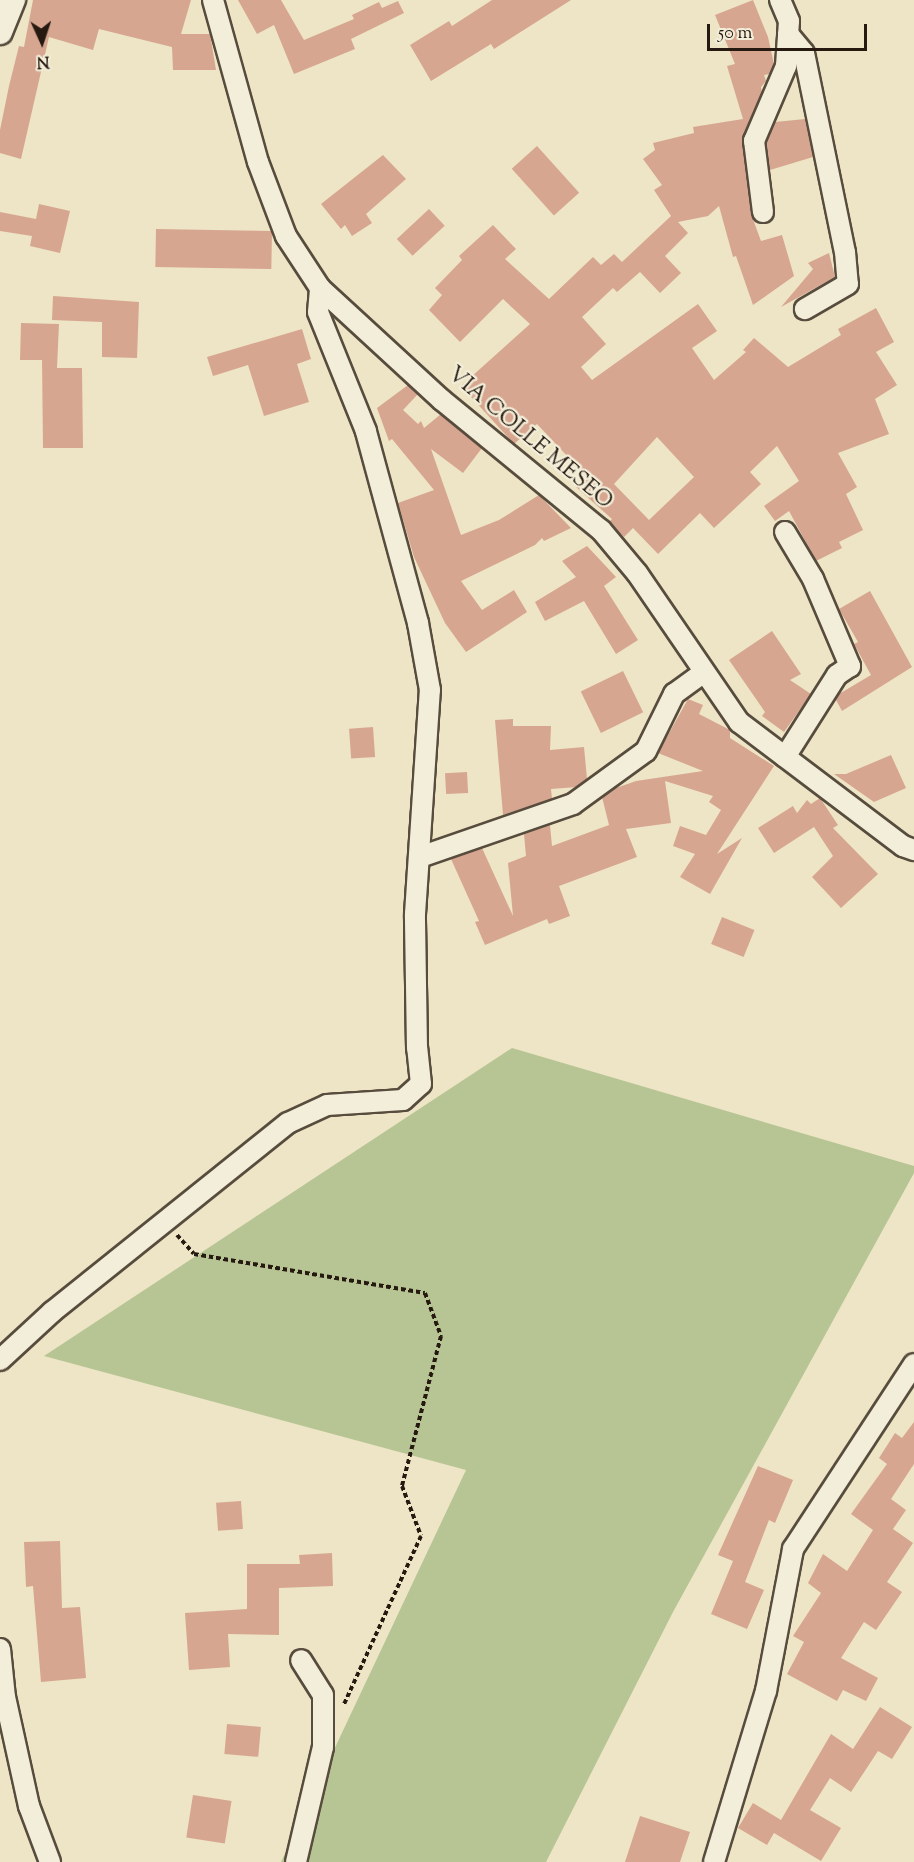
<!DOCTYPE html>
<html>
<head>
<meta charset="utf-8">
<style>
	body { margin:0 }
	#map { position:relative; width:914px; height:1862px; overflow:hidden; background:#ede5c5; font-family:"Sorts Mill Goudy",serif }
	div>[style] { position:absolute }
	.green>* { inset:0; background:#b7c595 }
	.building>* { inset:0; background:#d7a690; transform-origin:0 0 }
	.path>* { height:4px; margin-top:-2px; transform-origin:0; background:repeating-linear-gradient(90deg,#251910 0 4.5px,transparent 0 7.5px) }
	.roads { filter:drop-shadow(2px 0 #574c3d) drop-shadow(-2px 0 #574c3d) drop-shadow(0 2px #574c3d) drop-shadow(0 -2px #574c3d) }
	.minor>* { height:20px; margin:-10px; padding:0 10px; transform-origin:10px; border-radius:10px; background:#f3eed9 }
	.tertiary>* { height:24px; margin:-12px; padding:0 12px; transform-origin:12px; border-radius:12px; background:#f3eed9 }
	span { translate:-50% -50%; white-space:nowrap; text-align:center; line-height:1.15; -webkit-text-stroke:4.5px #f3eed9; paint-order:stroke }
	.street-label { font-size:22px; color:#251910 }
	.north { position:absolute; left:12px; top:12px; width:60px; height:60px; -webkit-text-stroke:4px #f3eed9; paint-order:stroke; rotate:177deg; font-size:16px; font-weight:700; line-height:24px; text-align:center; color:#251910 }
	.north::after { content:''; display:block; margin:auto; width:21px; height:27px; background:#251910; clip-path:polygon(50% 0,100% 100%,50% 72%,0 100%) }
	.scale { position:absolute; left:707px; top:24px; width:160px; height:27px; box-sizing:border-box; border:3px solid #251910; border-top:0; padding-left:8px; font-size:18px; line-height:21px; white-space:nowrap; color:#251910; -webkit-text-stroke:4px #f3eed9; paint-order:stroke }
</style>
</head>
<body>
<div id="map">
	<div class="green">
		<div style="clip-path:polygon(512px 1048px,914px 1166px,914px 1173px,673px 1612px,546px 1862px,281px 1862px,466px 1470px,44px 1356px)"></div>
	</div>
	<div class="building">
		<div style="clip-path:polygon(33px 0,191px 0,181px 34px,210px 34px,216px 70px,173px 70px,172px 47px,99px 29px,93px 50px,49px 37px,21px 159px,0 153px,0 130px,9px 86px,19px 46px,24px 47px)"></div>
		<div style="clip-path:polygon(238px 0,281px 0,304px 40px,354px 19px,352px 15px,379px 2px,382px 8px,398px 1px,404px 13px,351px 39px,355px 49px,294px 74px,274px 25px,257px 34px)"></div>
		<div style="clip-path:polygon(492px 0,571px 0,494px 49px,491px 44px,431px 81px,410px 45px,449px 21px,452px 26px)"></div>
		<div style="clip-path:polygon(evenodd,753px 0,768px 37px,774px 64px,770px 74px,764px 75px,766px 81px,761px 87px,762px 92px,743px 137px,751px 214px,761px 241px,782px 235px,794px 276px,753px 305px,736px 256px,733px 257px,719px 206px,708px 216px,678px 222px,688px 233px,665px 256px,681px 273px,660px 293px,640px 272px,617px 292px,613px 288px,582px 317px,606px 344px,581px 367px,592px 380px,698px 304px,717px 331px,692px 348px,714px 380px,746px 352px,743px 350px,754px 338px,788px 367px,841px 335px,838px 329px,876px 308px,894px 342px,876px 352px,897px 385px,875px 399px,889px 434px,838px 453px,857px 487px,846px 494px,863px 530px,839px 542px,842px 548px,816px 561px,789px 511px,775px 521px,764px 506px,799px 481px,777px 446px,750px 472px,761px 484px,714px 528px,700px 513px,658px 554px,633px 528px,624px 537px,609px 522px,612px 519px,576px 487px,586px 476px,537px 424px,514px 444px,461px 386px,530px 324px,503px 299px,460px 342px,429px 310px,442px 295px,435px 288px,462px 260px,459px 256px,493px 225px,516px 249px,505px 259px,549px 299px,593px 257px,601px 265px,614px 254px,622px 262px,671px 216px,654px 190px,662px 185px,643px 159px,655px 150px,653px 143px,694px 133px,693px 127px,743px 119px,727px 66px,735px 64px,715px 15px,753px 0,657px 437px,694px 477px,649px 520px,614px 484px,657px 437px)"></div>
		<div style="clip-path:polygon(805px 119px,813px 157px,770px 170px,766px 143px,775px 122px)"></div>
		<div style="left:537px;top:146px;width:63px;height:34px;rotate:48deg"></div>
		<div style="clip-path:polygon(383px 155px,406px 179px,366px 214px,372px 223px,352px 236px,345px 225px,341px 229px,321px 204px)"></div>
		<div style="clip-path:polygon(39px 204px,70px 211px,60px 253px,30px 246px,32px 236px,0 231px,0 212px,36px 219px)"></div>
		<div style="left:429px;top:209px;width:23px;height:44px;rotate:47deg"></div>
		<div style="left:156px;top:229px;width:116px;height:38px;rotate:1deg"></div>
		<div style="clip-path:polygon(829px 253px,835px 277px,781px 307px,813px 269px,808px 263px)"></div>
		<div style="clip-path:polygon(53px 296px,139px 302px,137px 358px,102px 357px,102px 322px,52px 320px)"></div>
		<div style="clip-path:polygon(21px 323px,59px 324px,57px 368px,82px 368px,83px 448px,43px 448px,42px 360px,20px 360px)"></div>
		<div style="clip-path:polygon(302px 329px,311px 359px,297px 364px,309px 402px,264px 416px,248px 365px,213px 376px,207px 357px)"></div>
		<div style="clip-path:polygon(408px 385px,418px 394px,403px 410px,418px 424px,421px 421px,424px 428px,441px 414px,482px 448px,463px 473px,431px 449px,461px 535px,499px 520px,539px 495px,571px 528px,544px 541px,542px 538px,535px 545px,461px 581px,482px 610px,514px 590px,527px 612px,466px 652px,445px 623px,414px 557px,398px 503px,434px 490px,392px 439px,389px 441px,377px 408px)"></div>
		<div style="clip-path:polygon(587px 546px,616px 577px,604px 586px,638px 640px,616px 654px,584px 601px,545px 621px,535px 602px,576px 577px,562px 561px)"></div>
		<div style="clip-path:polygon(870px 591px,912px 667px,842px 711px,836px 700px,839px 694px,871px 675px,854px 644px,858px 642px,839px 609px)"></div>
		<div style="clip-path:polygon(772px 631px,801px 674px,790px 680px,811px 694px,784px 732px,762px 716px,765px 712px,729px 660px)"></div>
		<div style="left:623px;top:671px;width:46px;height:47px;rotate:64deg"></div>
		<div style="clip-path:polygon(688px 699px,703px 705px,699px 714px,730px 730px,730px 738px,774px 766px,717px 854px,742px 838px,710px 894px,680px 877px,695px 854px,673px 846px,680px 826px,706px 835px,721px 810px,709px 802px,713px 796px,665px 781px,671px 823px,626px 829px,637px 857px,559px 886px,570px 916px,549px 924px,547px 919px,485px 945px,475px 922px,479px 921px,451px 859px,482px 848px,513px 916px,508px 863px,526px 856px,524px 834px,550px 825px,552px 846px,609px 825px,602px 797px,616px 788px,636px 781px,703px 771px,658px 753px)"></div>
		<div style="clip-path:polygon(513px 719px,513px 726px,551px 726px,550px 750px,584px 747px,587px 779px,577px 787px,551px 789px,552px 799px,503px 815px,495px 720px)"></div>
		<div style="left:373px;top:727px;width:30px;height:24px;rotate:86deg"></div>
		<div style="clip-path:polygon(891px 755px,906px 788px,874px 802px,834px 774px,846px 774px)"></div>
		<div style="left:467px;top:772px;width:21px;height:22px;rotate:87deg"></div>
		<div style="clip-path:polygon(820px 798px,838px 825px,833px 828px,878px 874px,841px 908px,812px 877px,833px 856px,814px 827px,774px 853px,758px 828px,793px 806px,797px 813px,807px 800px,811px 804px)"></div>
		<div style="left:722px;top:917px;width:35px;height:29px;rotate:22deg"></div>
		<div style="clip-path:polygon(914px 1422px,914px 1464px,891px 1499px,906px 1510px,893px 1529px,913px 1543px,887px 1582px,902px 1592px,876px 1630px,864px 1622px,841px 1658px,878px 1678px,866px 1701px,843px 1690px,837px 1701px,787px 1674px,804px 1642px,793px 1636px,821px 1593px,808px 1583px,823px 1554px,847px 1571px,873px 1530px,851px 1514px,887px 1464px,879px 1458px,895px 1433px,902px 1438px)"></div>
		<div style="clip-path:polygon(758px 1466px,793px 1480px,775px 1523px,769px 1520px,745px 1582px,764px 1590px,747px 1629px,711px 1614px,733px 1561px,718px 1555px)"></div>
		<div style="left:241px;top:1501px;width:28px;height:25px;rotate:86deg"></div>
		<div style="clip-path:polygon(60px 1541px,62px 1608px,80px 1607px,86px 1678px,41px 1682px,33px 1586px,26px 1587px,24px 1542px)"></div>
		<div style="clip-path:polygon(332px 1553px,333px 1586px,279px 1588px,279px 1635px,228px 1634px,230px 1667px,189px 1670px,185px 1613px,247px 1609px,247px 1564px,300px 1564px,299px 1555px)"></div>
		<div style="clip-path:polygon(880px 1707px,912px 1727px,892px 1759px,878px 1751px,851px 1792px,830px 1778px,810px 1810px,841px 1828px,821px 1861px,774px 1833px,767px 1845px,738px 1828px,753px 1803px,781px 1820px,831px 1734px,853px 1749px)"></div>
		<div style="left:227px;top:1724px;width:34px;height:30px;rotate:5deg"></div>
		<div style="left:193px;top:1795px;width:39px;height:43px;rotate:9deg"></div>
		<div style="clip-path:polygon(640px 1816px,690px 1832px,680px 1862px,625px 1862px)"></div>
	</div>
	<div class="path">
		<div style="left:177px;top:1235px;width:25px;rotate:48deg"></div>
		<div style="left:194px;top:1254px;width:234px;rotate:9.6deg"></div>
		<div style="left:425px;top:1293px;width:46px;rotate:69.6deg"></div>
		<div style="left:441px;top:1336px;width:155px;rotate:104.6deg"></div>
		<div style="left:402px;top:1486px;width:53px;rotate:69.2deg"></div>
		<div style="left:421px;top:1536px;width:187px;rotate:114.6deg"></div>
	</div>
	<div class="roads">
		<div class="minor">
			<div style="left:213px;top:0;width:168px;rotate:74.5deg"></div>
			<div style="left:258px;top:162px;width:79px;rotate:69.3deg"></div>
			<div style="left:286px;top:236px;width:62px;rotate:56.8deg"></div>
			<div style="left:320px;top:288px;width:166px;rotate:42.6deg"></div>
			<div style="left:442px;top:400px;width:205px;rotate:39.3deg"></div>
			<div style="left:601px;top:530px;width:56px;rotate:50.1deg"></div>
			<div style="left:637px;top:573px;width:181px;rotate:55.6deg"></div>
			<div style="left:739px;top:722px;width:206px;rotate:37.1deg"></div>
			<div style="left:903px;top:846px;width:12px;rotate:20deg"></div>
			<div style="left:788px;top:34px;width:25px;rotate:50deg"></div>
			<div style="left:804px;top:53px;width:203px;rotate:78.4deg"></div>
			<div style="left:845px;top:252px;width:32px;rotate:85deg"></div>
			<div style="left:848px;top:284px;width:50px;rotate:149.8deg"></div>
			<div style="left:763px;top:212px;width:72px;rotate:-97.2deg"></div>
			<div style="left:754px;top:141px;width:82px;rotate:-66.9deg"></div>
			<div style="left:786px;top:66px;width:45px;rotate:-86.2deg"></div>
			<div style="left:789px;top:21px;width:23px;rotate:-113deg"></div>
			<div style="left:785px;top:532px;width:55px;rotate:59.2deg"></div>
			<div style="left:813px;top:579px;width:95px;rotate:67deg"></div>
			<div style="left:850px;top:666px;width:16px;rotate:145deg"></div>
			<div style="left:837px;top:675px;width:97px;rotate:122.4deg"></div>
			<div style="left:420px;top:857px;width:162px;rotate:-19.1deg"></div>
			<div style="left:573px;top:804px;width:90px;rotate:-36deg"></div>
			<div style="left:646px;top:751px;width:64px;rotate:-63.8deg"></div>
			<div style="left:674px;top:694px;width:37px;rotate:-36deg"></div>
			<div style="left:0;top:1360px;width:71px;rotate:-42.7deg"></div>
			<div style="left:52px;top:1312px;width:302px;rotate:-38.7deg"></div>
			<div style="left:288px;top:1123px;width:43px;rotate:-24.8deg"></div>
			<div style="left:327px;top:1105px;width:76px;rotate:-3.8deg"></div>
			<div style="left:403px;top:1100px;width:24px;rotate:-42deg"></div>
			<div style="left:421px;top:1084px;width:36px;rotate:-96deg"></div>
			<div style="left:417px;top:1048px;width:134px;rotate:-90.9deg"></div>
			<div style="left:415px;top:914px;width:225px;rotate:-86.2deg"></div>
			<div style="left:430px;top:690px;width:68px;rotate:-100.2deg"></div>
			<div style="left:418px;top:623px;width:199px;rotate:-105.2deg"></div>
			<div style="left:366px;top:431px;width:128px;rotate:-112deg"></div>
			<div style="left:318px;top:312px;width:24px;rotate:-85deg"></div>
			<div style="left:0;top:1649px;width:48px;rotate:84.1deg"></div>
			<div style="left:5px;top:1697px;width:112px;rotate:77.6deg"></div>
			<div style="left:29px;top:1806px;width:60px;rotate:69.4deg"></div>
			<div style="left:296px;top:1862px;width:118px;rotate:-76.8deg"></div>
			<div style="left:323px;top:1747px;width:52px;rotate:-90deg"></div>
			<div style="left:323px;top:1695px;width:41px;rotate:-122.2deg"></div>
			<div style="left:714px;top:1862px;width:179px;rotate:-73.1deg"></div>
			<div style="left:766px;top:1691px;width:145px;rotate:-79.2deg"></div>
			<div style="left:793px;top:1549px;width:221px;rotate:-56.8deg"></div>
		</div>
		<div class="tertiary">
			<div style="left:0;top:32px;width:35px;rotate:-68deg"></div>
		</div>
	</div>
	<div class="street-label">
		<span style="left:529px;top:439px;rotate:40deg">VIA COLLE MESEO</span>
	</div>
	<div class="north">N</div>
	<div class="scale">50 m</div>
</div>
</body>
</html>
